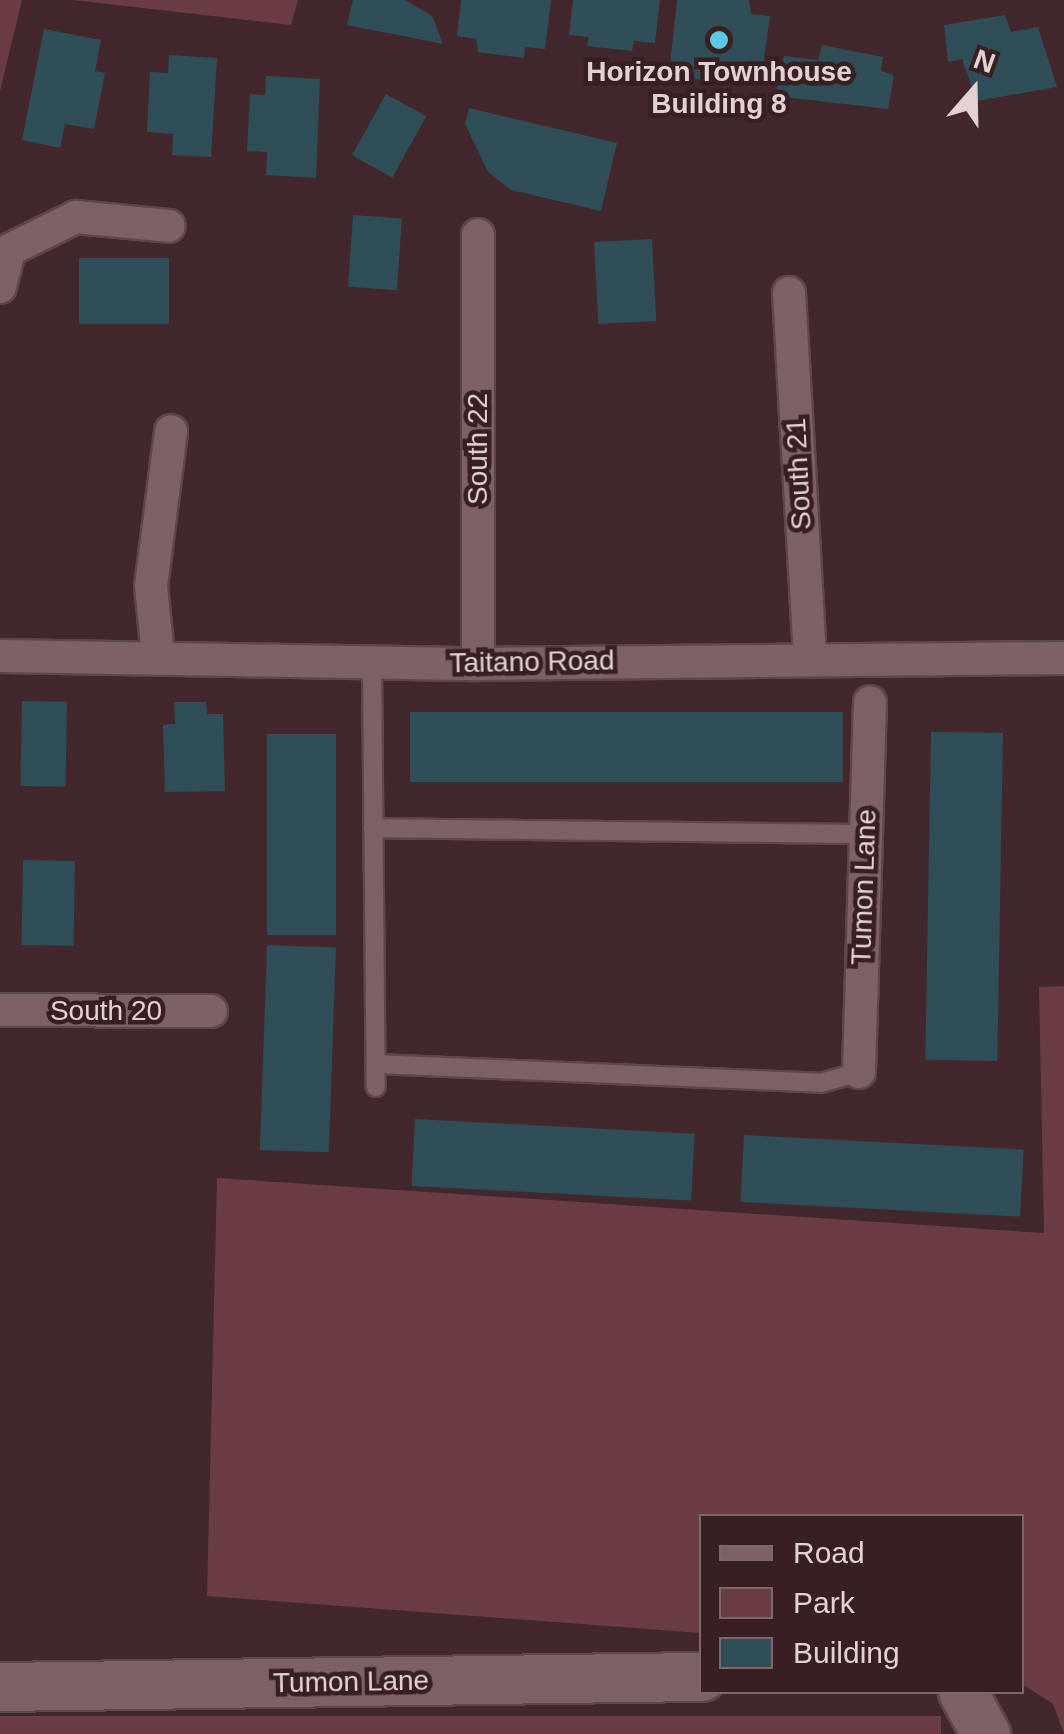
<!DOCTYPE html>
<html>
<head>
<meta charset="utf-8">
<style>
	body { margin:0 }
	#map { position:relative; width:1064px; height:1734px; overflow:hidden; background:#42282c; font-family:Helvetica,sans-serif }
	div>[style] { position:absolute }
	.green>* { inset:0; background:#6a3c43; transform-origin:0 0 }
	.building>* { inset:0; background:#304e57; transform-origin:0 0 }
	.roads { filter:drop-shadow(2px 0 #5c474a) drop-shadow(-2px 0 #5c474a) drop-shadow(0 2px #5c474a) drop-shadow(0 -2px #5c474a) }
	.lane>* { height:18px; margin:-9px; padding:0 9px; transform-origin:9px; border-radius:9px; background:#7e6164 }
	.street>* { height:32px; margin:-16px; padding:0 16px; transform-origin:16px; border-radius:16px; background:#7e6164 }
	.secondary>* { height:48px; margin:-24px; padding:0 24px; transform-origin:24px; border-radius:24px; background:#7e6164 }
	.dots>* { width:28px; height:28px; translate:-50% -50%; box-sizing:border-box; border:5px solid #371f22; border-radius:50% }
	span { translate:-50% -50%; white-space:nowrap; text-align:center; line-height:1.15; -webkit-text-stroke:9px #371f22; paint-order:stroke }
	.poi-label { font-size:28px; color:#e3d2d4; font-weight:700 }
	.street-label { font-size:28px; color:#e3d2d4 }
	.legend { position:absolute; left:699px; top:1514px; width:325px; height:180px; box-sizing:border-box; background:#371f22; border:2px solid #7c6769; margin:0; padding:12px 18px; list-style:none; font-size:30px; color:#e3d2d4 }
	.legend li { display:flex; align-items:center; gap:20px; height:50px }
	.legend b { width:50px; border:2px solid #7c6769 }
	.north { position:absolute; left:924px; top:40px; width:100px; height:100px; -webkit-text-stroke:8px #371f22; paint-order:stroke; rotate:20deg; font-size:28px; font-weight:700; line-height:40px; text-align:center; color:#e3d2d4 }
	.north::after { content:''; display:block; margin:auto; width:35px; height:45px; background:#e3d2d4; clip-path:polygon(50% 0,100% 100%,50% 72%,0 100%) }
</style>
</head>
<body>
<div id="map">
	<div class="green">
		<div style="clip-path:polygon(0 0,22px 0,0 91px)"></div>
		<div style="clip-path:polygon(73px 0,298px 0,291px 25px)"></div>
		<div style="clip-path:polygon(1064px 986px,1064px 1734px,1053px 1704px,1022px 1684px,1022px 1516px,702px 1516px,701px 1633px,207px 1596px,217px 1178px,1044px 1233px,1039px 987px)"></div>
		<div style="left:0;top:1716px;width:941px;height:18px"></div>
	</div>
	<div class="building">
		<div style="clip-path:polygon(353px 0,405px 0,432px 16px,443px 44px,347px 25px)"></div>
		<div style="clip-path:polygon(461px 0,551px 0,545px 49px,525px 47px,524px 58px,478px 52px,476px 39px,457px 36px)"></div>
		<div style="clip-path:polygon(573px 0,660px 0,655px 43px,634px 41px,632px 51px,587px 46px,589px 37px,569px 35px)"></div>
		<div style="clip-path:polygon(677px 0,749px 0,751px 14px,770px 16px,761px 79px,733px 75px,732px 84px,695px 79px,692px 66px,670px 64px)"></div>
		<div style="clip-path:polygon(1005px 15px,1011px 32px,1038px 27px,1057px 87px,977px 101px,962px 59px,948px 62px,944px 25px)"></div>
		<div style="clip-path:polygon(44px 29px,101px 40px,95px 71px,105px 73px,94px 129px,65px 124px,60px 148px,22px 140px)"></div>
		<div style="clip-path:polygon(822px 45px,883px 57px,881px 71px,894px 75px,888px 109px,775px 96px,784px 56px,818px 60px)"></div>
		<div style="clip-path:polygon(169px 55px,217px 58px,211px 157px,172px 155px,173px 134px,147px 132px,150px 72px,168px 73px)"></div>
		<div style="clip-path:polygon(266px 76px,320px 79px,316px 178px,266px 175px,267px 152px,247px 151px,250px 94px,265px 95px)"></div>
		<div style="left:386px;top:94px;width:46px;height:70px;rotate:29deg"></div>
		<div style="clip-path:polygon(469px 108px,617px 143px,601px 211px,511px 190px,488px 172px,465px 124px)"></div>
		<div style="left:353px;top:215px;width:49px;height:72px;rotate:4deg"></div>
		<div style="left:652px;top:239px;width:82px;height:58px;rotate:87deg"></div>
		<div style="left:79px;top:258px;width:90px;height:66px"></div>
		<div style="left:22px;top:701px;width:45px;height:85px;rotate:1deg"></div>
		<div style="clip-path:polygon(174px 702px,206px 702px,207px 714px,223px 714px,225px 791px,165px 792px,163px 725px,175px 724px)"></div>
		<div style="left:410px;top:712px;width:433px;height:70px"></div>
		<div style="left:1003px;top:733px;width:328px;height:72px;rotate:91deg"></div>
		<div style="left:267px;top:734px;width:69px;height:201px"></div>
		<div style="left:23px;top:860px;width:52px;height:85px;rotate:1deg"></div>
		<div style="left:267px;top:945px;width:69px;height:205px;rotate:2deg"></div>
		<div style="left:415px;top:1119px;width:280px;height:67px;rotate:3deg"></div>
		<div style="left:744px;top:1135px;width:280px;height:67px;rotate:3deg"></div>
	</div>
	<div class="roads">
		<div class="lane">
			<div style="left:372px;top:662px;width:425px;rotate:89.5deg"></div>
			<div style="left:373px;top:828px;width:493px;rotate:0.7deg"></div>
			<div style="left:376px;top:1064px;width:445px;rotate:2.4deg"></div>
			<div style="left:821px;top:1083px;width:40px;rotate:-16deg"></div>
		</div>
		<div class="street">
			<div style="left:0;top:287px;width:38px;rotate:-76deg"></div>
			<div style="left:9px;top:250px;width:75px;rotate:-26.2deg"></div>
			<div style="left:76px;top:217px;width:93px;rotate:5.5deg"></div>
			<div style="left:789px;top:293px;width:364px;rotate:86.7deg"></div>
			<div style="left:158px;top:655px;width:69px;rotate:-95.8deg"></div>
			<div style="left:151px;top:586px;width:156px;rotate:-82.6deg"></div>
			<div style="left:0;top:656px;width:478px;rotate:1deg"></div>
			<div style="left:478px;top:664px;width:586px;rotate:-0.59deg"></div>
			<div style="left:478px;top:664px;width:429px;rotate:-90deg"></div>
			<div style="left:0;top:1010px;width:211px;rotate:0.3deg"></div>
			<div style="left:859px;top:1072px;width:370px;rotate:-88.3deg"></div>
		</div>
		<div class="secondary">
			<div style="left:0;top:1687px;width:702px;rotate:-0.82deg"></div>
			<div style="left:963px;top:1692px;width:48px;rotate:61.3deg"></div>
		</div>
	</div>
	<div class="dots">
		<div style="left:719px;top:40px;background:#59c8e5"></div>
	</div>
	<div class="poi-label">
		<span style="left:719px;top:88px">Horizon Townhouse<br>Building 8</span>
	</div>
	<div class="street-label">
		<span style="left:478px;top:449px;rotate:-90deg">South 22</span>
		<span style="left:799px;top:474px;rotate:-93deg">South 21</span>
		<span style="left:532px;top:662px;rotate:-1deg">Taitano Road</span>
		<span style="left:864px;top:887px;rotate:-88deg">Tumon Lane</span>
		<span style="left:106px;top:1011px">South 20</span>
		<span style="left:351px;top:1682px;rotate:-1deg">Tumon Lane</span>
	</div>
	<ul class="legend">
	<li><b style="height:12px;background:#7e6164"></b>Road</li>
	<li><b style="height:28px;background:#6a3c43"></b>Park</li>
	<li><b style="height:28px;background:#304e57"></b>Building</li>
	</ul>
	<div class="north">N</div>
</div>
</body>
</html>
